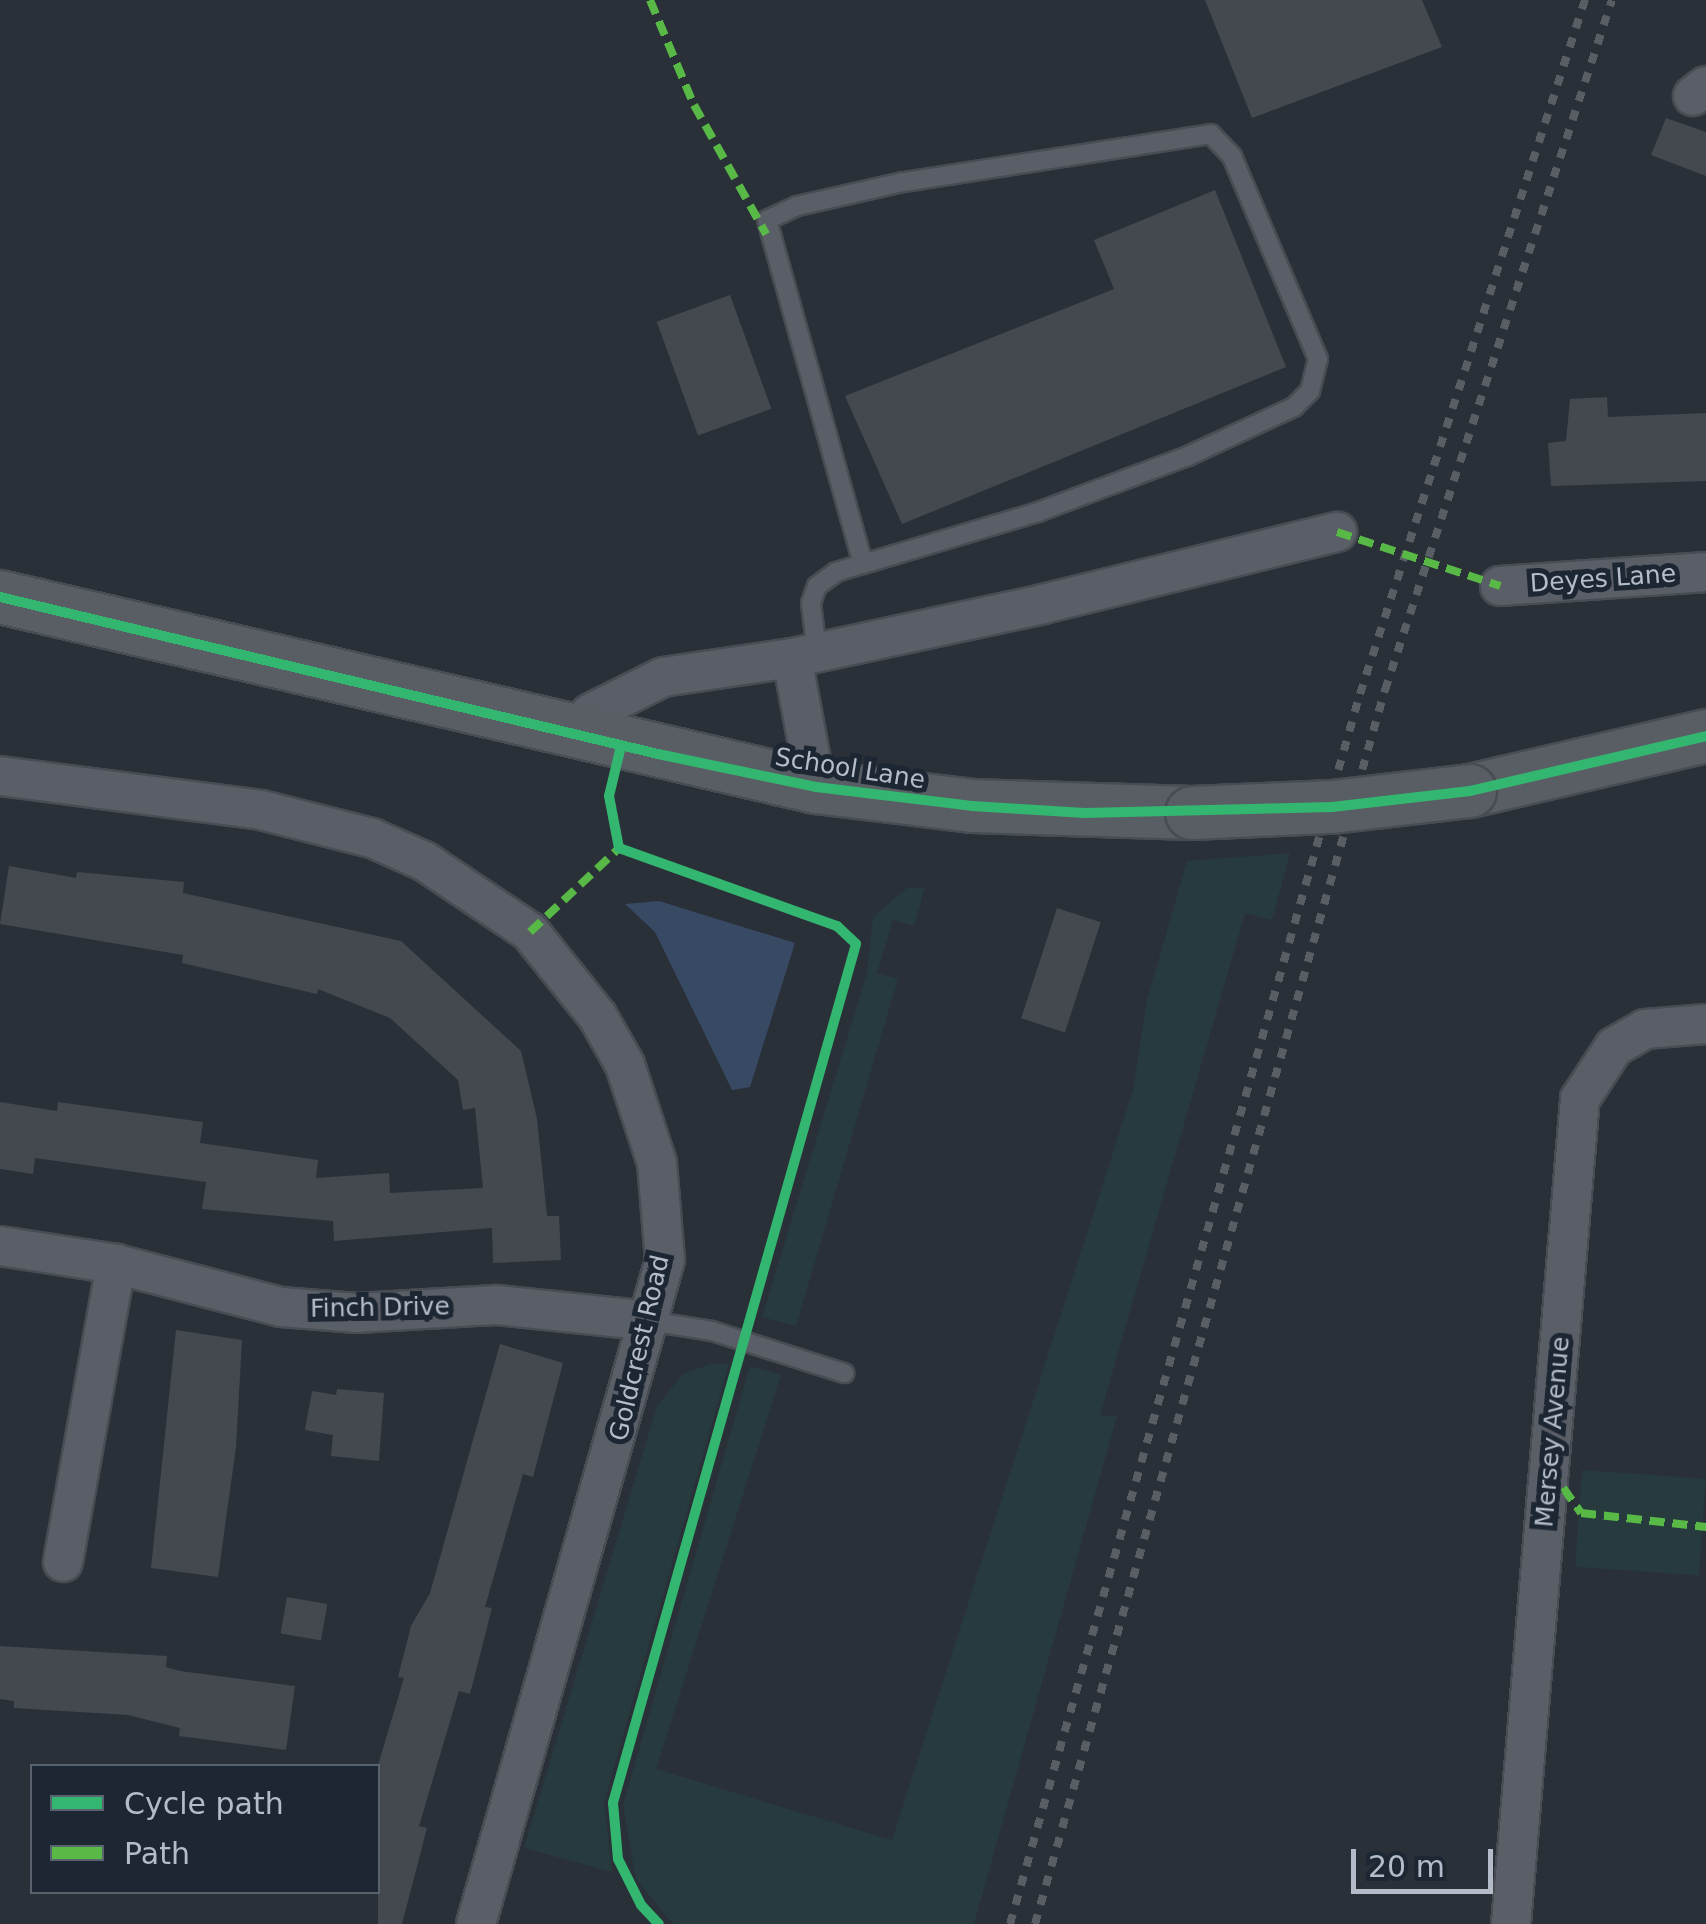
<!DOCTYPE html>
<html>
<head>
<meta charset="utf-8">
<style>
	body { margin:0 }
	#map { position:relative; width:1706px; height:1924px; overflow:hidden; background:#2a3038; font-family:"DejaVu Sans",sans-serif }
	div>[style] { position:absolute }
	.green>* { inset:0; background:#273a3e; transform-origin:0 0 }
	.water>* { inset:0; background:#384963 }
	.building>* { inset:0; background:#444950; transform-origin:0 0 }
	.roads { filter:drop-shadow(2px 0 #484c53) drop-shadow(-2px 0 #484c53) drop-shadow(0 2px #484c53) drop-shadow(0 -2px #484c53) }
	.lane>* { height:18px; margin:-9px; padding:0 9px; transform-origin:9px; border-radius:9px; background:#5a5e66 }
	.street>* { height:38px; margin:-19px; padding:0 19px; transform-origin:19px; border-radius:19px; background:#5a5e66 }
	.secondary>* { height:52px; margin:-26px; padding:0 26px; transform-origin:26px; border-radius:26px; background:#595d64 }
	.rail>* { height:8px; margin-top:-4px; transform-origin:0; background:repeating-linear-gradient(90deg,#595d64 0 10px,transparent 0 20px) }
	.bridges { filter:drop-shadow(2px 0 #484c53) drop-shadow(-2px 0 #484c53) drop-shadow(0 2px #484c53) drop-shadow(0 -2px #484c53) }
	.secondary-bridge>* { height:52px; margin:-26px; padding:0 26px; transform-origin:26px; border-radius:26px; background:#595d64 }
	.quiet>* { height:8px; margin-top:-4px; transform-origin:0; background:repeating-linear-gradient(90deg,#58b947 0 15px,transparent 0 23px) }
	.cycleway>* { height:10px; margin:-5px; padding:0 5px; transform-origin:5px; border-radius:5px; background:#33b770 }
	span { translate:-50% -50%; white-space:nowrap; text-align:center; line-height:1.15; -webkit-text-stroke:10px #1d2633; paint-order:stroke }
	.street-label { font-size:25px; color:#b4bcc9 }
	.legend { position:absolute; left:30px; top:1764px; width:350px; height:130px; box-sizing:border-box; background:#1d2633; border:2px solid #59626f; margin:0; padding:12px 18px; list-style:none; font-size:30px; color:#b4bcc9 }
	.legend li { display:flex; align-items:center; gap:20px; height:50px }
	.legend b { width:50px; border:2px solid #59626f }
	.scale { position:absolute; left:1351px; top:1849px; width:142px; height:45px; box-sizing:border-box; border:5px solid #b4bcc9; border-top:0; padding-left:12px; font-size:30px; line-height:35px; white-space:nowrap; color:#b4bcc9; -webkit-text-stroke:8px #1d2633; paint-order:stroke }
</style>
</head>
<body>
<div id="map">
	<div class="green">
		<div style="clip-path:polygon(1290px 853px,1272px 920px,1245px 913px,1100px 1415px,1117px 1416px,974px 1924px,673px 1924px,636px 1879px,623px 1805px,750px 1366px,781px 1375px,656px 1769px,892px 1840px,1133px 1090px,1147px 1000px,1187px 861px)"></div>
		<div style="clip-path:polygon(925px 887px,914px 926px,893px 920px,877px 973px,898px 979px,796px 1326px,762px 1317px,867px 973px,873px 917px,907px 888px)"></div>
		<div style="clip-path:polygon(710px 1364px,729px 1364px,604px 1802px,612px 1872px,524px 1848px,657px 1406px,683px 1374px)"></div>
		<div style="left:1582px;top:1470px;width:124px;height:97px;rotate:4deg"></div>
	</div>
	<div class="water">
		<div style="clip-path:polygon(659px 901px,795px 943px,750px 1087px,732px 1090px,655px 932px,625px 904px)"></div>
	</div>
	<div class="building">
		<div style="clip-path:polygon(1205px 0,1422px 0,1442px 47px,1252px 118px)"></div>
		<div style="clip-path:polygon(1666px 118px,1706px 132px,1706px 176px,1651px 155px)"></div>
		<div style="clip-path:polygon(1215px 190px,1286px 367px,902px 524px,845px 396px,1114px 289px,1094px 240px)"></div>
		<div style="left:730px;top:295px;width:121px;height:78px;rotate:70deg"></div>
		<div style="clip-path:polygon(1607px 397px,1608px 417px,1706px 413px,1706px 481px,1551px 486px,1548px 443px,1566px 441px,1570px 399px)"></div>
		<div style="clip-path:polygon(9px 866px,76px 878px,77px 872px,184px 882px,183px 893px,401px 941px,521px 1051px,537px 1119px,547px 1216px,559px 1216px,561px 1260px,493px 1263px,492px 1228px,334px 1241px,333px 1221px,202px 1209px,206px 1182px,35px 1158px,33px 1174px,0 1169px,0 1102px,57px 1111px,58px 1102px,203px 1122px,200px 1143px,318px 1160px,316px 1178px,389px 1173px,390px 1193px,483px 1188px,475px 1108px,463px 1110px,458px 1080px,390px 1018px,318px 989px,317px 994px,182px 963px,183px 955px,0 924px)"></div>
		<div style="left:1057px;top:908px;width:46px;height:116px;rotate:18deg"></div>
		<div style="clip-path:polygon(176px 1330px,242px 1340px,236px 1447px,218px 1577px,151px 1568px)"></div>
		<div style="clip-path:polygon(500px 1344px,563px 1363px,533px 1477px,523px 1474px,485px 1607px,492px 1608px,470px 1694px,459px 1691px,419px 1826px,427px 1828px,402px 1924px,378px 1924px,378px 1765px,404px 1678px,398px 1677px,411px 1626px,430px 1593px)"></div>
		<div style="clip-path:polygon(337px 1389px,384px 1393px,379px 1461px,331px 1456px,333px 1435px,305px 1430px,312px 1391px,336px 1395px)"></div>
		<div style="left:287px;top:1597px;width:41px;height:37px;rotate:10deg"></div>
		<div style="clip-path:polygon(0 1646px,167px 1656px,166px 1667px,180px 1671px,295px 1686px,286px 1750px,179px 1736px,180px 1728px,128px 1715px,14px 1708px,14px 1701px,0 1699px)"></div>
	</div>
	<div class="roads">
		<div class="lane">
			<div style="left:817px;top:652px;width:49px;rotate:-97deg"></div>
			<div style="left:811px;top:603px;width:18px;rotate:-71deg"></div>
			<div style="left:817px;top:586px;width:24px;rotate:-36deg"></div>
			<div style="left:836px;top:572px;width:28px;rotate:-17deg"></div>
			<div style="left:863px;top:564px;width:183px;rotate:-16.5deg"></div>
			<div style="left:1038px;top:512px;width:160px;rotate:-20.5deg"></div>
			<div style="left:1188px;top:456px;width:117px;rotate:-24.8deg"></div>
			<div style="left:1294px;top:407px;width:23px;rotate:-45deg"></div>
			<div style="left:1310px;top:391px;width:33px;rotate:-76deg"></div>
			<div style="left:1318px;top:359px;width:220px;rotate:-113deg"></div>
			<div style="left:1232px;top:156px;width:30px;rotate:-134deg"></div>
			<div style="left:1211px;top:134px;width:312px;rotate:171.1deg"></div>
			<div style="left:903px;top:182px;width:109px;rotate:167.2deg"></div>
			<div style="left:797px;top:206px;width:33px;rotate:155deg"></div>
			<div style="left:767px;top:220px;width:357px;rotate:74.4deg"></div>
			<div style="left:649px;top:1321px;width:64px;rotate:9deg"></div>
			<div style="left:712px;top:1331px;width:139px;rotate:17.7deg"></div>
		</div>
		<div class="street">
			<div style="left:1693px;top:96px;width:16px;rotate:-38deg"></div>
			<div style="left:1500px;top:586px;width:206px;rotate:-3.9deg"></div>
			<div style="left:792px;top:658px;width:131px;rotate:79.5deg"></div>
			<div style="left:569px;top:733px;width:30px;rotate:-42deg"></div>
			<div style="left:591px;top:713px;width:80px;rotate:-26.6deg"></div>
			<div style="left:663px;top:677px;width:130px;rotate:-8.4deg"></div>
			<div style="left:792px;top:658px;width:257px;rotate:-12.1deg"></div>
			<div style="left:1043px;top:604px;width:303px;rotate:-13.8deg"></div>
			<div style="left:0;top:776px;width:263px;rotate:7.4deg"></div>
			<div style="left:261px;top:810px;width:114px;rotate:14.2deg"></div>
			<div style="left:372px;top:838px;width:57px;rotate:23.9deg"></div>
			<div style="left:424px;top:861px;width:128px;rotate:33.8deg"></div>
			<div style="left:530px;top:932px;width:109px;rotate:51.3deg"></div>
			<div style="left:598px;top:1017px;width:55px;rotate:60.6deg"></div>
			<div style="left:625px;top:1065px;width:103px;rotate:71.9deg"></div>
			<div style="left:657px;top:1163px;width:97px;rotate:85.3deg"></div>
			<div style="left:665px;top:1260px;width:690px;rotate:105.89deg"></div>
			<div style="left:0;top:1246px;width:117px;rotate:8.8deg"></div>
			<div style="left:116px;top:1264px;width:171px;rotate:14.6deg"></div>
			<div style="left:281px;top:1307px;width:76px;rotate:4.5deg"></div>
			<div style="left:357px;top:1313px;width:140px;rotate:-3.3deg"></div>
			<div style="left:497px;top:1305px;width:153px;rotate:6deg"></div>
			<div style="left:63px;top:1562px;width:303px;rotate:-79.9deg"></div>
			<div style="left:1511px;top:1924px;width:828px;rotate:-85.22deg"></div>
			<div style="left:1580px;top:1099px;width:62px;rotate:-56.8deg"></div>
			<div style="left:1614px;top:1047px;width:36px;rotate:-30deg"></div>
			<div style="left:1645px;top:1029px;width:61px;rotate:-4.7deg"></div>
		</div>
		<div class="secondary">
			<div style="left:0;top:597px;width:838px;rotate:13.11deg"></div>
			<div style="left:816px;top:787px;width:157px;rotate:6.9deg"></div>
			<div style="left:972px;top:806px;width:220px;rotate:1.8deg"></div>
			<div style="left:1470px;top:791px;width:242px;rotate:-13.1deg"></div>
		</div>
	</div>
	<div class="rail">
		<div style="left:1010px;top:1924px;width:1279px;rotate:-74.12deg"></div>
		<div style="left:1360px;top:694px;width:730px;rotate:-72.04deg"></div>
		<div style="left:1035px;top:1924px;width:1283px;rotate:-74.17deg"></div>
		<div style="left:1385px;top:690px;width:726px;rotate:-71.79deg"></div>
	</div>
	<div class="bridges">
		<div class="secondary-bridge">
			<div style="left:1192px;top:813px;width:140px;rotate:-2.5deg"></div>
			<div style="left:1332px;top:807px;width:139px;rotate:-6.6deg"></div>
		</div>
	</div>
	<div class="quiet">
		<div style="left:650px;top:0;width:114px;rotate:67.3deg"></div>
		<div style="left:694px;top:105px;width:148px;rotate:60.8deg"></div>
		<div style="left:1337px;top:532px;width:172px;rotate:18.3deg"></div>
		<div style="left:530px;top:932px;width:122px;rotate:-43.3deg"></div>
		<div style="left:1550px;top:1469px;width:54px;rotate:54.8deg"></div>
		<div style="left:1581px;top:1513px;width:126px;rotate:6.4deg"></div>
	</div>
	<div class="cycleway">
		<div style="left:0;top:597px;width:676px;rotate:13.42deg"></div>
		<div style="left:658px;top:754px;width:161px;rotate:11.8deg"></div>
		<div style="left:816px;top:787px;width:157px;rotate:6.9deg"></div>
		<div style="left:972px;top:806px;width:113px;rotate:3.5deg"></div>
		<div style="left:1085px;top:813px;width:247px;rotate:-1.4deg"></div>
		<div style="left:1332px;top:807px;width:139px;rotate:-6.6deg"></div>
		<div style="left:1470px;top:791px;width:242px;rotate:-13.1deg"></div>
		<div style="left:621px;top:746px;width:51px;rotate:103.5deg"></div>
		<div style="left:609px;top:796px;width:53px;rotate:79.1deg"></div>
		<div style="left:619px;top:848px;width:232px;rotate:19.7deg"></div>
		<div style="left:837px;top:926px;width:26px;rotate:43deg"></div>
		<div style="left:856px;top:944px;width:893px;rotate:105.8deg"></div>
		<div style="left:613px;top:1803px;width:56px;rotate:84.9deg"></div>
		<div style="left:618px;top:1859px;width:51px;rotate:63.4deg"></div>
		<div style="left:641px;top:1905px;width:26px;rotate:47deg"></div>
	</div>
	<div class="street-label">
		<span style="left:1603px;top:579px;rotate:-4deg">Deyes Lane</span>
		<span style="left:850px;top:769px;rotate:9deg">School Lane</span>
		<span style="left:380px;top:1308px;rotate:-1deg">Finch Drive</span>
		<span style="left:640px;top:1348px;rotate:-77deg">Goldcrest Road</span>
		<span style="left:1553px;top:1432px;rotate:-85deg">Mersey Avenue</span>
	</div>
	<ul class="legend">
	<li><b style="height:12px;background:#33b770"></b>Cycle path</li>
	<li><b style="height:12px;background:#58b947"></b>Path</li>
	</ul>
	<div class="scale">20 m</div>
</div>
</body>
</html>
